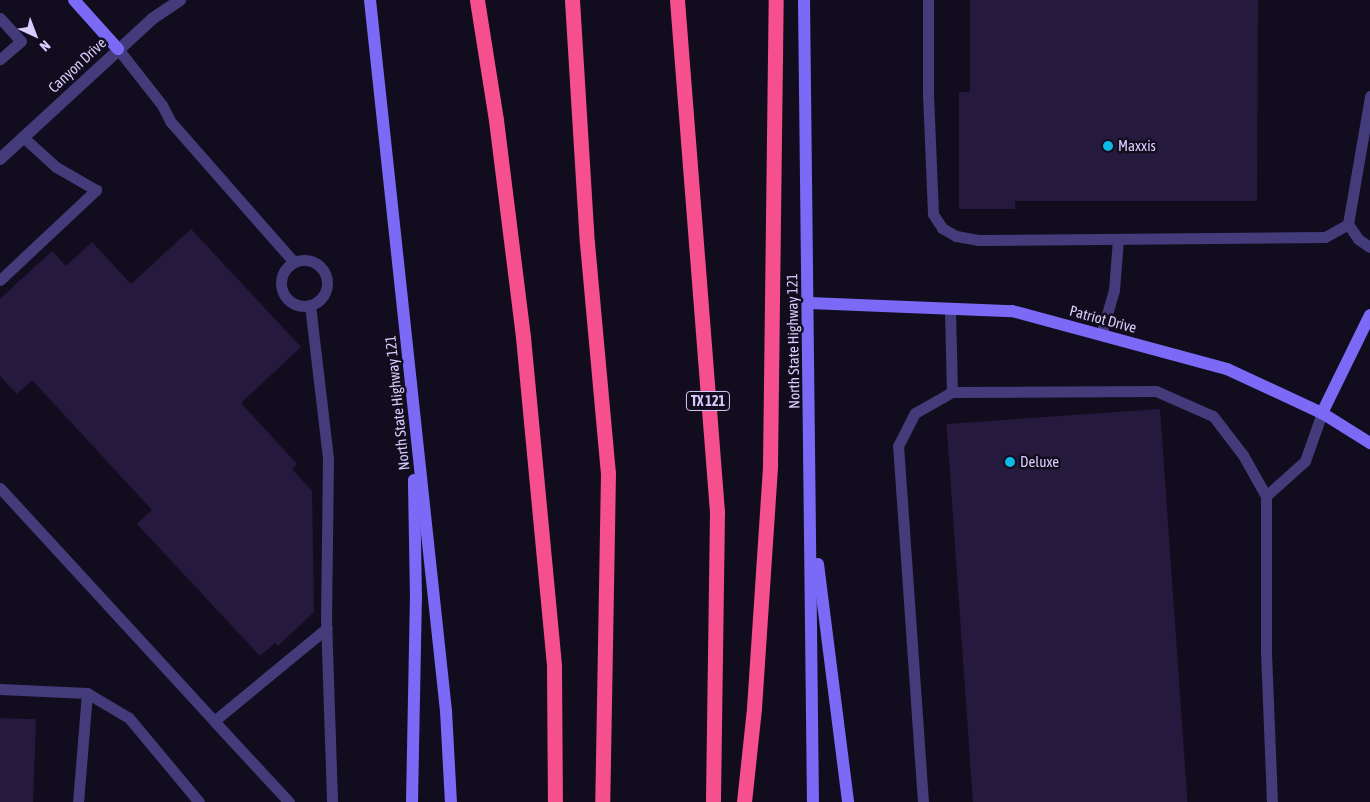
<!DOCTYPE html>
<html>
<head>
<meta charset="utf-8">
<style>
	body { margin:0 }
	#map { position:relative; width:1370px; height:802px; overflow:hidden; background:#120d1e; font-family:"Asap Condensed",sans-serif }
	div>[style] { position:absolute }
	.building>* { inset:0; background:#251a3d; transform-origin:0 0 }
	.lane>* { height:11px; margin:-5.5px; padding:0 5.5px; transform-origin:5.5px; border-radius:5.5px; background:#443b7a }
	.lane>.ring { margin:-5.5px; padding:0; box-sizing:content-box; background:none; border:11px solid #443b7a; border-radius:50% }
	.street>* { height:12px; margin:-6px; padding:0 6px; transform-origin:6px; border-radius:6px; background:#443b7a }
	.secondary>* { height:12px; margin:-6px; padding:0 6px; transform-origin:6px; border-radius:6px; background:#7c69f6 }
	.highway>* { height:15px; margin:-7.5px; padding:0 7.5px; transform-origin:7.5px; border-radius:7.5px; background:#f54f8d }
	.dots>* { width:14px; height:14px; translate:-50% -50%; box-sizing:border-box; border:2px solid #120d1e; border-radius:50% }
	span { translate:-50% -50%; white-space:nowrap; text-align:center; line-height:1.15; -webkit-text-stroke:5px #120d1e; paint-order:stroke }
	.shield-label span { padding:1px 4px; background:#120d1e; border:1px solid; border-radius:4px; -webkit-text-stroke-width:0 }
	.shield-label { font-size:14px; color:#d7ccfc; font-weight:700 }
	.street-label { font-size:15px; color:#d7ccfc }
	.poi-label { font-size:15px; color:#d7ccfc }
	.left { translate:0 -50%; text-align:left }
	.north { position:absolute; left:10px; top:10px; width:50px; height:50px; -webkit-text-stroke:4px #120d1e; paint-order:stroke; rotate:137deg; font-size:14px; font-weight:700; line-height:20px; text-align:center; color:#d7ccfc }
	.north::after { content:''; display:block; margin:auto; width:18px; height:22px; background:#d7ccfc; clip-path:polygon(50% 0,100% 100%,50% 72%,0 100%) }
</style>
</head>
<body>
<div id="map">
	<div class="building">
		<div style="clip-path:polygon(970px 0,1258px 0,1257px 201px,1015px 201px,1015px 209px,959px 209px,959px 92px,970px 92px)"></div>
		<div style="clip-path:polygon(191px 229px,301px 347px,241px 403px,297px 464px,292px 469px,312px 491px,314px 612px,278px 646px,275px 643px,260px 656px,137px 524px,152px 510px,32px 380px,17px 394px,0 376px,0 299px,52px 251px,66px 266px,92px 242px,131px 284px)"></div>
		<div style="left:1160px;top:409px;width:394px;height:214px;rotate:86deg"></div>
		<div style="left:0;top:718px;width:36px;height:84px;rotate:2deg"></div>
	</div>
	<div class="lane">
		<div style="left:928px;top:0;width:94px;rotate:90deg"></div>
		<div style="left:928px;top:94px;width:120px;rotate:87.6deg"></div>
		<div style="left:933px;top:214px;width:17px;rotate:57deg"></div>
		<div style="left:942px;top:228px;width:16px;rotate:30deg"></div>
		<div style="left:956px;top:236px;width:22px;rotate:10deg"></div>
		<div style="left:978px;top:240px;width:347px;rotate:-0.5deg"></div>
		<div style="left:1325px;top:237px;width:26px;rotate:-29deg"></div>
		<div style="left:1348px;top:224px;width:130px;rotate:-80.2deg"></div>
		<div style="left:0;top:18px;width:31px;rotate:48deg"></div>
		<div style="left:21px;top:41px;width:28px;rotate:139deg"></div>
		<div style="left:118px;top:49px;width:71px;rotate:51.8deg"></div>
		<div style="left:162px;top:105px;width:18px;rotate:63deg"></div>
		<div style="left:170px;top:121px;width:188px;rotate:48.7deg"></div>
		<div style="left:1348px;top:224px;width:18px;rotate:56deg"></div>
		<div style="left:1358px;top:239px;width:14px;rotate:34deg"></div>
		<div class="ring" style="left:281px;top:260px;width:35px;height:35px"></div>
		<div style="left:0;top:280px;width:132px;rotate:-43.2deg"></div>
		<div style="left:96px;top:190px;width:46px;rotate:-150.1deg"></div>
		<div style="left:56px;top:167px;width:45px;rotate:-137.7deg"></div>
		<div style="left:310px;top:305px;width:154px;rotate:83.3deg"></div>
		<div style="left:328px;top:458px;width:161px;rotate:90.7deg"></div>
		<div style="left:326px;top:619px;width:183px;rotate:88.1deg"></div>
		<div style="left:1101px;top:335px;width:47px;rotate:-73.9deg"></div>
		<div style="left:1114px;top:290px;width:51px;rotate:-85.5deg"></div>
		<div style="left:952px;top:392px;width:204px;rotate:-0.3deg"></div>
		<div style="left:1156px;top:391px;width:62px;rotate:23.7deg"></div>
		<div style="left:1213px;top:416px;width:49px;rotate:52.4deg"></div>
		<div style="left:1243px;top:455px;width:47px;rotate:60.7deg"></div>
		<div style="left:0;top:488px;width:316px;rotate:47.4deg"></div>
		<div style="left:0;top:689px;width:87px;rotate:2.6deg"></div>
		<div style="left:87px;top:693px;width:109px;rotate:94.7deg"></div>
		<div style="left:87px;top:693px;width:49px;rotate:30.8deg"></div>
		<div style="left:129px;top:718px;width:109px;rotate:50.2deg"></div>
		<div style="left:289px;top:802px;width:110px;rotate:-132.8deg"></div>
		<div style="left:214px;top:721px;width:146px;rotate:-39.5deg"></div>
		<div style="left:923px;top:802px;width:357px;rotate:-94deg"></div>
		<div style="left:898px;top:446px;width:37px;rotate:-63deg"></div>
		<div style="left:915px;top:413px;width:43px;rotate:-29.6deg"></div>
		<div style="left:952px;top:392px;width:83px;rotate:-91.4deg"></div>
		<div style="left:1272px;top:802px;width:151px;rotate:-92.3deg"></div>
		<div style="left:1266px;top:651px;width:155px;rotate:-90deg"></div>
		<div style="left:1266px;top:496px;width:52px;rotate:-41.9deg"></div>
		<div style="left:1305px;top:461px;width:51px;rotate:-70.5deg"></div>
	</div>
	<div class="street">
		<div style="left:0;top:159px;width:207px;rotate:-42.6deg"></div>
		<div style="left:152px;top:19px;width:34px;rotate:-34deg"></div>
	</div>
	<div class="secondary">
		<div style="left:74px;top:0;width:66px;rotate:48.1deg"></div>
		<div style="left:370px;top:0;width:715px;rotate:83.9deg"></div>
		<div style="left:446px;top:711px;width:91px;rotate:86.9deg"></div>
		<div style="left:804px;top:0;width:802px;rotate:89.36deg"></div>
		<div style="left:809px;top:303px;width:203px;rotate:2.3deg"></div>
		<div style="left:1012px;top:311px;width:223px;rotate:15.1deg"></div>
		<div style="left:1227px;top:369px;width:105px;rotate:24.9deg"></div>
		<div style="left:1322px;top:413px;width:57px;rotate:32deg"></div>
		<div style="left:1322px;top:413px;width:109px;rotate:-63.9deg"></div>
		<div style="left:818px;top:564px;width:240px;rotate:82.8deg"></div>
		<div style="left:412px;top:802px;width:203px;rotate:-88.9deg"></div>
		<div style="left:416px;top:599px;width:119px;rotate:-91deg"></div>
	</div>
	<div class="highway">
		<div style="left:477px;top:0;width:121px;rotate:81deg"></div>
		<div style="left:496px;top:120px;width:219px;rotate:82.9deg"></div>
		<div style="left:523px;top:337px;width:331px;rotate:84.6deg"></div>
		<div style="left:554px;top:667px;width:135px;rotate:89.6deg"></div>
		<div style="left:572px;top:0;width:243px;rotate:86.5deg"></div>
		<div style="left:587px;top:243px;width:231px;rotate:84.8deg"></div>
		<div style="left:608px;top:473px;width:329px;rotate:91deg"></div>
		<div style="left:677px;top:0;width:514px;rotate:85.53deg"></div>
		<div style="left:717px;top:512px;width:290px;rotate:90.8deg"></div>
		<div style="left:744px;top:802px;width:95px;rotate:-83.9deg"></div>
		<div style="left:754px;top:708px;width:244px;rotate:-86.2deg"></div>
		<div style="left:770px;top:465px;width:465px;rotate:-89.3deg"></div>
	</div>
	<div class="dots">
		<div style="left:1108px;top:146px;background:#0dbae7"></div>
		<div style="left:1010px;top:462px;background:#0dbae7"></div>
	</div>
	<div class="shield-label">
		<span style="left:708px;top:401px">TX 121</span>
	</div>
	<div class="street-label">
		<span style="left:77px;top:65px;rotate:-43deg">Canyon Drive</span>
		<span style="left:1103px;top:319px;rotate:15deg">Patriot Drive</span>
		<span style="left:793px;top:341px;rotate:-91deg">North State Highway 121</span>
		<span style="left:397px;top:403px;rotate:-96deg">North State Highway 121</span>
	</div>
	<div class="poi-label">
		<span class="left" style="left:1118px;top:146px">Maxxis</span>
		<span class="left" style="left:1020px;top:462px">Deluxe</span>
	</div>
	<div class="north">N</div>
</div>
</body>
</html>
